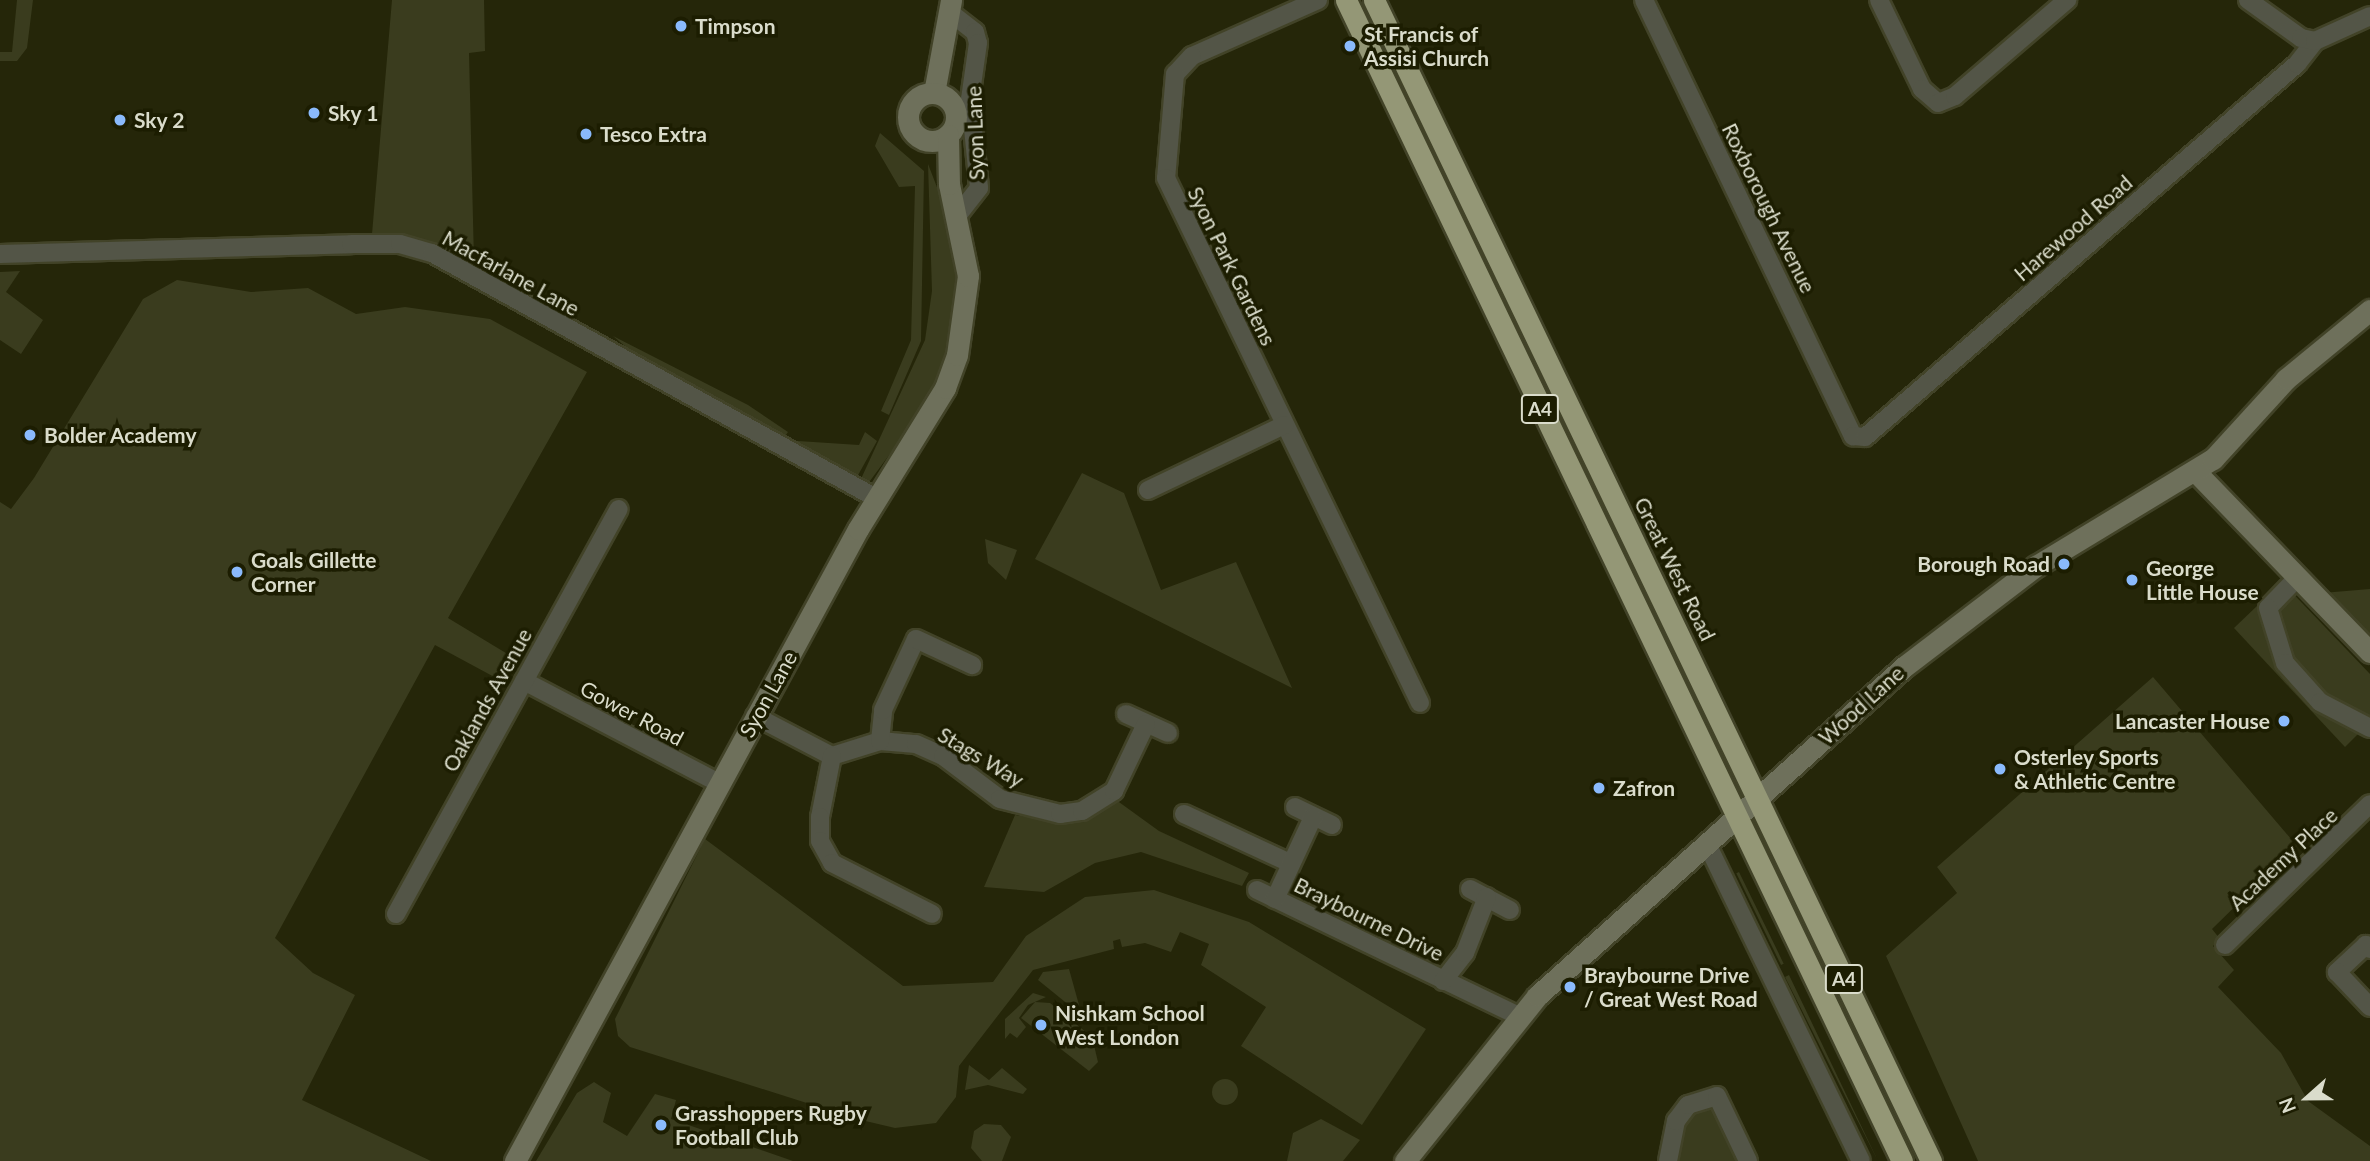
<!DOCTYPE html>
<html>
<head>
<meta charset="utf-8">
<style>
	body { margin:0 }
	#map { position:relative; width:2370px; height:1161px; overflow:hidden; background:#252609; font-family:Lato,sans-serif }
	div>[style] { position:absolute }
	.green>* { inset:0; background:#3a3c1e; transform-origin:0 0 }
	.round { border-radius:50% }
	.roads { filter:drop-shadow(2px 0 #424328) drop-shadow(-2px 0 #424328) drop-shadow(0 2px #424328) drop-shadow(0 -2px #424328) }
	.street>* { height:18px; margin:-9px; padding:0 9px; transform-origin:9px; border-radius:9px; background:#535547 }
	.secondary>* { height:21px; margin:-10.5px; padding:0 10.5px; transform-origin:10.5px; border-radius:10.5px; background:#6e705b }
	.secondary>.ring { margin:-10.5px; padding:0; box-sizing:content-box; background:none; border:21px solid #6e705b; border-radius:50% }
	.highway>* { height:21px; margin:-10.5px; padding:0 10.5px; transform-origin:10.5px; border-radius:10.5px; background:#949776 }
	.dots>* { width:19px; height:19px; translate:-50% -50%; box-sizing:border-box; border:4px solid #1c1d01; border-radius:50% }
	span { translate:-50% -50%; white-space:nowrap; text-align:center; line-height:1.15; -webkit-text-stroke:7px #1c1d01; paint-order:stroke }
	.shield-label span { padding:2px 5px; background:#1c1d01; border:2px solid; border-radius:5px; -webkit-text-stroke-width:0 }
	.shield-label { font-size:19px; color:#dadccb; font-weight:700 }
	.poi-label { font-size:21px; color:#dadccb; font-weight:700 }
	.left { translate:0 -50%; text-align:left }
	.right { translate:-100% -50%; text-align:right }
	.street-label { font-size:21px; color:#dadccb }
	.north { position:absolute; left:2272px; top:1063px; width:70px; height:70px; -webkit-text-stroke:5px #1c1d01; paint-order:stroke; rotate:249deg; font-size:19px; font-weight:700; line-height:28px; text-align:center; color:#dadccb }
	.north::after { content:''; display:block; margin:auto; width:24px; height:32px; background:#dadccb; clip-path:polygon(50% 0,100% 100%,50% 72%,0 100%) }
</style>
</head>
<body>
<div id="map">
	<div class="green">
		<div style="clip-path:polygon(17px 0,33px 0,27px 48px,17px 61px,0 61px,0 52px,12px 52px)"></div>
		<div style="clip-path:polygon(392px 0,484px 0,485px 51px,469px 53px,474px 261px,433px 244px,372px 234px)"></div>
		<div style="clip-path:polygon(880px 133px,924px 171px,921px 341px,889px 415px,881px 411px,911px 340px,915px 186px,899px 187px,875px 146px)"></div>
		<div style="clip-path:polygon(928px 164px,956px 236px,959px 312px,937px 390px,867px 485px,860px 481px,925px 340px,932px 291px)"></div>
		<div style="clip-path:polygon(20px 271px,6px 292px,43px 320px,21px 354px,0 340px,0 272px)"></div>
		<div style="clip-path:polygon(177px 280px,251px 292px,308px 288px,356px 314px,405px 307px,490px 319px,587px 372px,448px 618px,511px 656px,498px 679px,435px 645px,275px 938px,313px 973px,355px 995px,302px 1100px,431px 1161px,0 1161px,0 502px,11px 509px,34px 478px,143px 299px)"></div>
		<div style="clip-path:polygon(613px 336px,748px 405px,788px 432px,783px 439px,723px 401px,655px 372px)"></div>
		<div style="clip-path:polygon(865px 432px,877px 441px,857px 477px,795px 447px,798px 441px,859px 445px)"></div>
		<div style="clip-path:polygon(1082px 473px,1124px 493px,1161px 590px,1236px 562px,1292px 688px,1035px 559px)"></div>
		<div style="clip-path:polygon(985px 539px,1017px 550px,1006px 580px,988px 563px)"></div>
		<div style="clip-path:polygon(2282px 582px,2370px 674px,2370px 722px,2345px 747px,2234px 628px)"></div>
		<div style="clip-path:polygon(2370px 589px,2370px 652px,2310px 594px)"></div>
		<div style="clip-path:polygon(2153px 677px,2297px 846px,2212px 929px,2220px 939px,2213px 946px,2234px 970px,2218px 987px,2281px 1053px,2308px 1101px,2370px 1146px,2370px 1161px,1978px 1161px,1886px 956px,1957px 893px,1937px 867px)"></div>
		<div style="clip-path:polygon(1112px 797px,1159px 831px,1249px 873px,1242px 886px,1141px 852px,1095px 863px,1044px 892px,984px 887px,1015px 815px,1052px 820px)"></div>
		<div style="clip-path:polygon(705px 839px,903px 986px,993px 982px,1026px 936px,1085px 897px,1154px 890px,1249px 922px,1426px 1029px,1362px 1125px,1241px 1046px,1266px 1007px,1201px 965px,1209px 944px,1180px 932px,1171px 952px,1145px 943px,1122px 947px,1120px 939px,1113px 941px,1114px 949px,1033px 970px,959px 1066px,956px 1097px,936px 1123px,895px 1128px,857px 1119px,630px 1047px,618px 1036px,615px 1019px)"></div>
		<div style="left:1739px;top:872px;width:102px;height:3px;rotate:64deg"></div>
		<div style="clip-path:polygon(1069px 969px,1079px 1005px,1075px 1010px,1038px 980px,1043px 972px)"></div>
		<div style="clip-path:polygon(1789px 975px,1878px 1161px,1785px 977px)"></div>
		<div style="clip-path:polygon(1033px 993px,1046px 997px,1028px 1005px,1019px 1018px,1026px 1027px,1017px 1038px,1010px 1033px,1005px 1039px,1005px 1019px)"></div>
		<div style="clip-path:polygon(1035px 1002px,1050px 1003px,1092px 1037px,1098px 1062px,1089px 1071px,1021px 1018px)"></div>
		<div style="clip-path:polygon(969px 1065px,989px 1080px,1002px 1068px,1027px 1089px,1023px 1094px,988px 1085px,965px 1090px)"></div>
		<div class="round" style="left:1212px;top:1079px;width:26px;height:26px"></div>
		<div style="clip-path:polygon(594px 1082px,611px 1093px,603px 1122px,627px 1136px,655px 1094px,676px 1100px,671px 1119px,793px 1161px,536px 1161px,577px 1093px)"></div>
		<div style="clip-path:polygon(1698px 1104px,1717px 1110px,1741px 1161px,1678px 1161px,1682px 1128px)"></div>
		<div style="clip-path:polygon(1321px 1119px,1360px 1140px,1343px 1161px,1287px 1161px,1293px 1133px)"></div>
		<div style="clip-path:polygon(984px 1124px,1001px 1125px,1011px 1137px,1002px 1161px,982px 1161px,971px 1148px,974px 1131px)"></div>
	</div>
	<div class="roads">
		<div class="street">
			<div style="left:1318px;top:0;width:138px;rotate:156deg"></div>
			<div style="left:1192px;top:56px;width:25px;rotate:133deg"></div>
			<div style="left:1175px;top:74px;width:104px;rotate:94.9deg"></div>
			<div style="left:1166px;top:178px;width:583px;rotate:64.18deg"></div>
			<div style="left:1644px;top:0;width:484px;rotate:64.4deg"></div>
			<div style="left:1853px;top:436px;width:12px;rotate:5deg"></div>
			<div style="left:1865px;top:437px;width:571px;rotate:-40.81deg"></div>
			<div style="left:2297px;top:64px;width:29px;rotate:-52deg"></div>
			<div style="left:1879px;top:0;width:99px;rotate:64.2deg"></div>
			<div style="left:1922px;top:89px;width:21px;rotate:41deg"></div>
			<div style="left:1938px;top:103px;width:18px;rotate:-22deg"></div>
			<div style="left:1955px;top:96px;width:148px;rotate:-40.6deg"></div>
			<div style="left:2248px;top:0;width:65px;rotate:35.6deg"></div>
			<div style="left:2301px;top:38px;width:14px;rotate:12deg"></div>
			<div style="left:2315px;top:41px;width:60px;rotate:-24.4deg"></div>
			<div style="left:952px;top:14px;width:29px;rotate:38deg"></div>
			<div style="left:975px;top:32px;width:11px;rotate:75deg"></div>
			<div style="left:978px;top:43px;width:57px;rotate:98.1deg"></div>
			<div style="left:970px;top:99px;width:89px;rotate:84.2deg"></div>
			<div style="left:979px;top:188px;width:34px;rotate:128deg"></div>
			<div style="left:0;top:254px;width:351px;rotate:-1.6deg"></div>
			<div style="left:351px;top:244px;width:49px"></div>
			<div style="left:400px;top:244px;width:33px;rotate:16deg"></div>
			<div style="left:432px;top:253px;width:507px;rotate:28.89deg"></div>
			<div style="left:1148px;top:490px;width:151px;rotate:-25.5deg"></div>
			<div style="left:2296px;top:579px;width:40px;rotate:134deg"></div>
			<div style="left:2268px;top:608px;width:58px;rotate:72.8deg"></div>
			<div style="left:2285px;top:663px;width:52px;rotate:48.1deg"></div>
			<div style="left:2320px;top:702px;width:56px;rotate:27.5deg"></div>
			<div style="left:524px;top:681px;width:220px;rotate:27.6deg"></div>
			<div style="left:1126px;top:714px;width:46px;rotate:24.3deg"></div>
			<div style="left:755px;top:716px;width:87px;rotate:27.5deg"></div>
			<div style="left:832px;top:756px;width:50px;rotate:-17.4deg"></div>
			<div style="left:880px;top:741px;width:36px;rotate:5deg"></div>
			<div style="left:916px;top:744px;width:30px;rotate:24deg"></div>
			<div style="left:943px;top:756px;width:71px;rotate:37deg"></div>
			<div style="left:1000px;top:799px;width:62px;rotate:14deg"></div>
			<div style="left:1060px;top:814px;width:22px;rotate:-8deg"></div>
			<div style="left:1082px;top:811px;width:38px;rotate:-32deg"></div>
			<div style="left:1114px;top:791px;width:74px;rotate:-64.5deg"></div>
			<div style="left:880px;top:741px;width:31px;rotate:-84deg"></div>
			<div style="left:883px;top:710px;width:78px;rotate:-65.1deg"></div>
			<div style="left:916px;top:639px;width:62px;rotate:24.9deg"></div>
			<div style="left:832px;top:756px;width:62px;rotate:101.1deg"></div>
			<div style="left:820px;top:817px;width:24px;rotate:90deg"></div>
			<div style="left:820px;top:841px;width:25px;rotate:61deg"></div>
			<div style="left:832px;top:863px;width:112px;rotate:27deg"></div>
			<div style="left:1295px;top:807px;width:41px;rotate:25.9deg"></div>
			<div style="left:1184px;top:814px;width:117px;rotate:24.8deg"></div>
			<div style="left:1707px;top:844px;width:352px;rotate:64.1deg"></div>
			<div style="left:1470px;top:889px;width:45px;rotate:27.7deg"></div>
			<div style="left:1257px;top:890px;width:293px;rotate:25.7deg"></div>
			<div style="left:1275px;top:899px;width:90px;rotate:-65.1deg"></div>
			<div style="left:396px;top:914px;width:462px;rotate:-61.2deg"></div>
			<div style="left:2225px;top:945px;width:202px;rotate:-44.2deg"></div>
			<div style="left:2370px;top:949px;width:6px;rotate:-135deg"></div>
			<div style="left:2366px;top:945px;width:40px;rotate:137deg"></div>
			<div style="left:2337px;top:972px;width:48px;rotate:46.7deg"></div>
			<div style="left:1443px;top:981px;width:36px;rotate:-52deg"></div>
			<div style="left:1465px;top:953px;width:60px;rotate:-68.6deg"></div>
			<div style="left:1668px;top:1161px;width:41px;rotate:-78.7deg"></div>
			<div style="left:1676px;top:1121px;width:20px;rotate:-53deg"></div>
			<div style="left:1688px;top:1105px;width:30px;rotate:-17deg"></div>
			<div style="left:1717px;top:1096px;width:72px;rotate:64.5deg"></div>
		</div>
		<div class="secondary">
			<div style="left:934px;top:93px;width:95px;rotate:-79.6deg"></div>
			<div class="ring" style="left:908px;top:93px;width:27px;height:27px"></div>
			<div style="left:2195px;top:471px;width:252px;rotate:46deg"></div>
			<div style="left:515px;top:1161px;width:719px;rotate:-61.51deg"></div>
			<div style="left:858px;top:529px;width:166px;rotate:-58.3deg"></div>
			<div style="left:945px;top:388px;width:35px;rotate:-70deg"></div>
			<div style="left:957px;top:355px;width:80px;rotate:-82.1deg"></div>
			<div style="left:968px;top:276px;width:94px;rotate:-101.7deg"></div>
			<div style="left:949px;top:184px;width:49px;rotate:-91.2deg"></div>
			<div style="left:1405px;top:1161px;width:211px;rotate:-51.3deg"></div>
			<div style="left:1537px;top:996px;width:494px;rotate:-41.9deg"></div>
			<div style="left:1905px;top:666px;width:165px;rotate:-37.4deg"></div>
			<div style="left:2036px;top:566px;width:207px;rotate:-31.2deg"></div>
			<div style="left:2213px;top:459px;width:108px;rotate:-47.6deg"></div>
			<div style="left:2286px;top:379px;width:109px;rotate:-39.4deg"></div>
		</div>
		<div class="highway">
			<div style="left:1346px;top:0;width:1287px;rotate:64.41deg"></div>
			<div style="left:1374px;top:0;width:1288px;rotate:64.37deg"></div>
		</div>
	</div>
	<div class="dots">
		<div style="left:681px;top:26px;background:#8abafc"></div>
		<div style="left:1350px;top:46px;background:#8abafc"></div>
		<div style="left:314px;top:113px;background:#8abafc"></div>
		<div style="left:120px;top:120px;background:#8abafc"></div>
		<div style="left:586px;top:134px;background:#8abafc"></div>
		<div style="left:30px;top:435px;background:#8abafc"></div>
		<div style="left:2064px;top:564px;background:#8abafc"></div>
		<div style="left:237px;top:572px;background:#8abafc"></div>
		<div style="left:2132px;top:580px;background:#8abafc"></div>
		<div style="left:2284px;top:721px;background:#8abafc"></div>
		<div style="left:2000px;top:769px;background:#8abafc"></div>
		<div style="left:1599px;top:788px;background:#8abafc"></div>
		<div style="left:1570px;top:987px;background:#8abafc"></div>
		<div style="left:1041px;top:1025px;background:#8abafc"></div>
		<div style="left:661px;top:1125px;background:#8abafc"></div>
	</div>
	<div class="shield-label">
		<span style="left:1540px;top:409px">A4</span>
		<span style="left:1844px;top:979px">A4</span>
	</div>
	<div class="poi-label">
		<span class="left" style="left:695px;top:26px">Timpson</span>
		<span class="left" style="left:1364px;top:46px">St Francis of<br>Assisi Church</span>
		<span class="left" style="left:328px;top:113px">Sky 1</span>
		<span class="left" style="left:134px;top:120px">Sky 2</span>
		<span class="left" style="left:600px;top:134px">Tesco Extra</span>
		<span class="left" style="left:44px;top:435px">Bolder Academy</span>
		<span class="left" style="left:251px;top:572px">Goals Gillette<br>Corner</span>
		<span class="right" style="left:2050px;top:564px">Borough Road</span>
		<span class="left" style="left:2146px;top:580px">George<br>Little House</span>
		<span class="right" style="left:2270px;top:721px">Lancaster House</span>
		<span class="left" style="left:2014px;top:769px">Osterley Sports<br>&amp; Athletic Centre</span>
		<span class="left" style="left:1613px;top:788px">Zafron</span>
		<span class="left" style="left:1584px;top:987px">Braybourne Drive<br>/ Great West Road</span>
		<span class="left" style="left:1055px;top:1025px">Nishkam School<br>West London</span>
		<span class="left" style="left:675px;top:1125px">Grasshoppers Rugby<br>Football Club</span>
	</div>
	<div class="street-label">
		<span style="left:975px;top:133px;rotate:-92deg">Syon Lane</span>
		<span style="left:1769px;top:208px;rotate:64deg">Roxborough Avenue</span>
		<span style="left:2073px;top:228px;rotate:-41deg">Harewood Road</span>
		<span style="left:1232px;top:266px;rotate:64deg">Syon Park Gardens</span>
		<span style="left:511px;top:273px;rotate:29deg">Macfarlane Lane</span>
		<span style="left:1675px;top:569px;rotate:64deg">Great West Road</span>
		<span style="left:768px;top:694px;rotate:-61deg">Syon Lane</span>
		<span style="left:487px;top:700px;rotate:-61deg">Oaklands Avenue</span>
		<span style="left:1861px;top:705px;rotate:-42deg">Wood Lane</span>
		<span style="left:632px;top:713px;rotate:28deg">Gower Road</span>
		<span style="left:981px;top:757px;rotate:31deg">Stags Way</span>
		<span style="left:2283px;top:859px;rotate:-43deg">Academy Place</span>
		<span style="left:1369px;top:919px;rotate:26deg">Braybourne Drive</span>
	</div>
	<div class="north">N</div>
</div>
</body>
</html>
